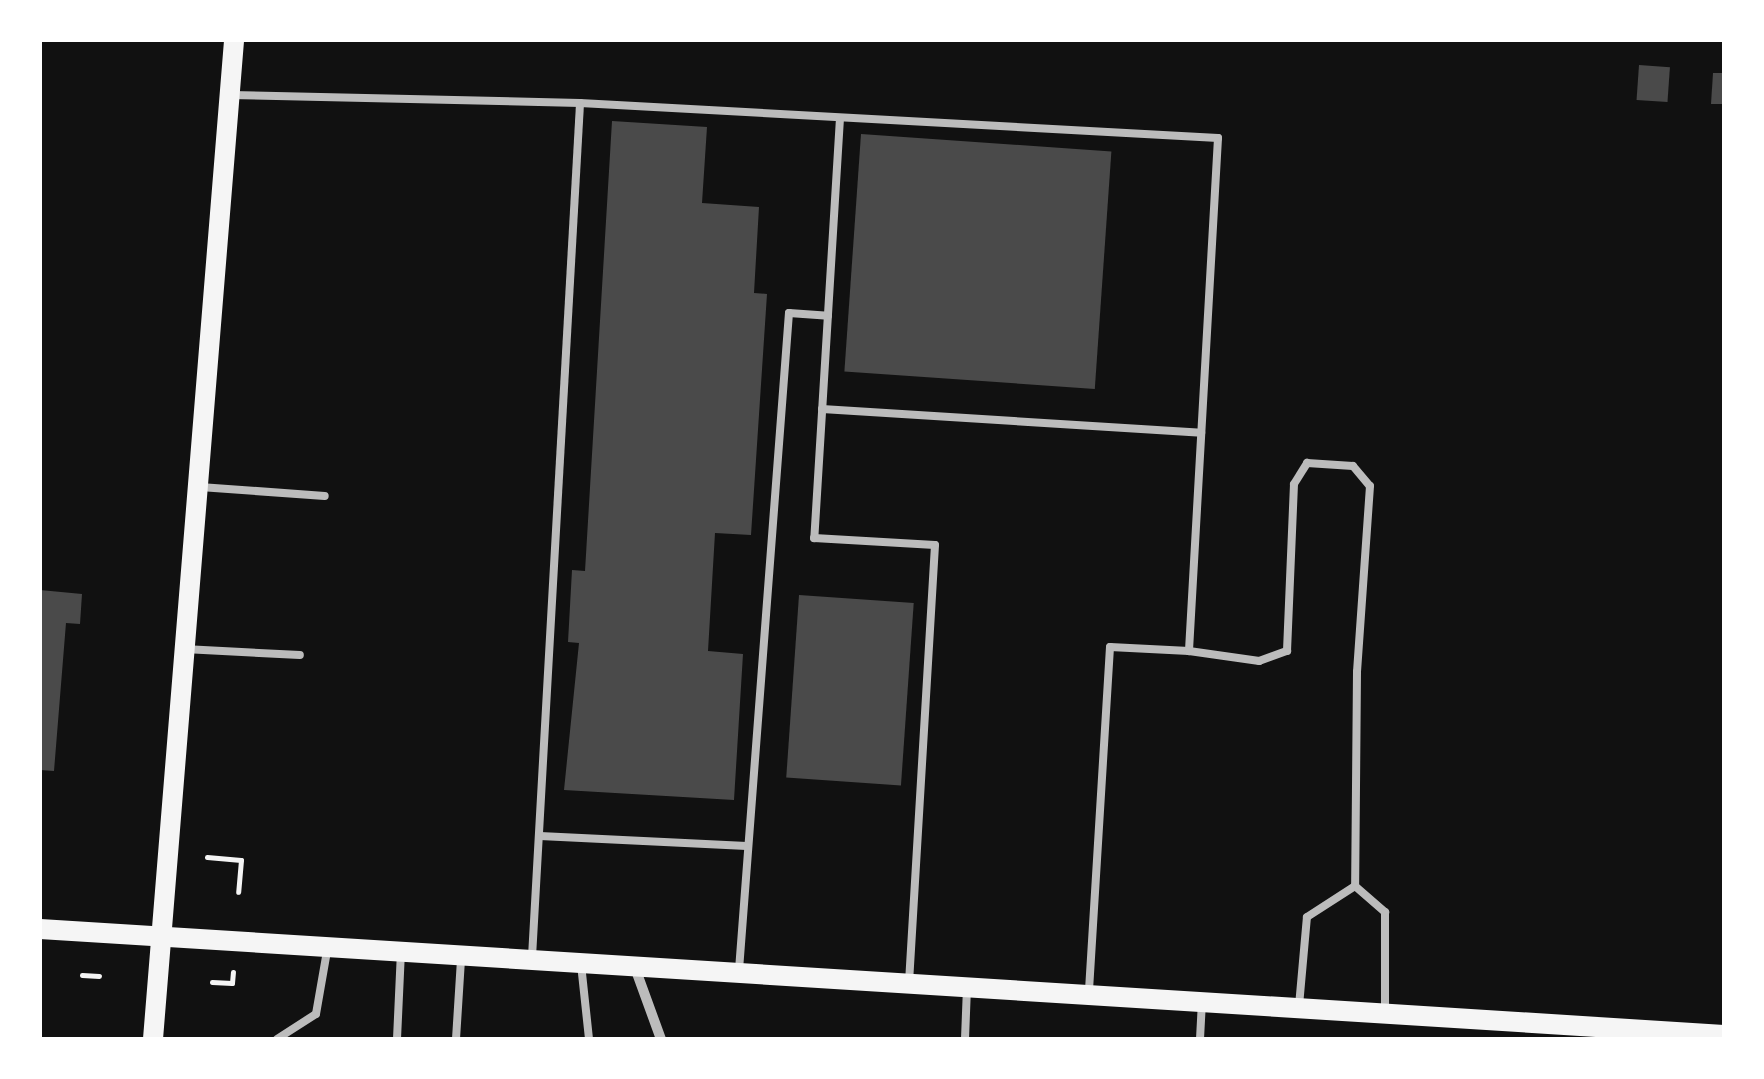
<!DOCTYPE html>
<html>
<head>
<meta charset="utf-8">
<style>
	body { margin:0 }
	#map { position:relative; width:1764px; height:1079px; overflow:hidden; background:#111; font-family:Mulish,sans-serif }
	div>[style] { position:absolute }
	.building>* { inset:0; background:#4a4a4a; transform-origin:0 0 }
	.path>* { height:5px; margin:-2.5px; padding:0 2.5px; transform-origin:2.5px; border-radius:2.5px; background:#f5f5f5 }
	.service>* { height:8px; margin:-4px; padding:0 4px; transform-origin:4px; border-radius:4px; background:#bcbcbc }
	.minor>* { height:10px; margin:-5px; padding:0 5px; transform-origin:5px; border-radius:5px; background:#bcbcbc }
	.secondary>* { height:20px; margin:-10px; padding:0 10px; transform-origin:10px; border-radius:10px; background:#f5f5f5 }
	span { translate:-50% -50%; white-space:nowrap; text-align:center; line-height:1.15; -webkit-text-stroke:9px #fff; paint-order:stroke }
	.frame { position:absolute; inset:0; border:42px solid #fff; pointer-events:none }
</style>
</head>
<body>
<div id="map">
	<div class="building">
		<div style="left:1639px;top:65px;width:31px;height:35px;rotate:4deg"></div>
		<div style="clip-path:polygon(1713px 73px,1724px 73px,1724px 104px,1711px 104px)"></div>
		<div style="clip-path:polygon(612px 121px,707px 127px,702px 203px,759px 207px,754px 293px,767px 294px,751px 535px,715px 533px,708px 651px,743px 654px,734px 800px,564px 790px,579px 643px,568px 642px,572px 570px,585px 571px)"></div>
		<div style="left:861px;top:134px;width:251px;height:238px;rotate:4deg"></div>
		<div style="clip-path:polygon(40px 590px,82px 594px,80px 624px,66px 623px,54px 771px,40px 770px)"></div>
		<div style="left:799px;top:595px;width:115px;height:183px;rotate:4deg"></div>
	</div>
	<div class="path">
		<div style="left:207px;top:857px;width:34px;rotate:5deg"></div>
		<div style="left:241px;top:860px;width:32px;rotate:95deg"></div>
		<div style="left:82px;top:975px;width:17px;rotate:3deg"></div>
		<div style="left:212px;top:982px;width:20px;rotate:3deg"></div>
		<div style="left:232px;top:983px;width:11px;rotate:-85deg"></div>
	</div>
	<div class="service">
		<div style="left:231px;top:95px;width:349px;rotate:1.3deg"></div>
		<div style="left:580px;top:103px;width:639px;rotate:3.14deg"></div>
		<div style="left:1218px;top:138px;width:514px;rotate:93.24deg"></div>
		<div style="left:1189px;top:651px;width:79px;rotate:-177.1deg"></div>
		<div style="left:1110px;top:647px;width:345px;rotate:93.5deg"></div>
		<div style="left:840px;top:118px;width:421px;rotate:93.5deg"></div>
		<div style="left:814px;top:538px;width:121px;rotate:3.3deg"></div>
		<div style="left:935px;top:545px;width:439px;rotate:93.4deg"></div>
		<div style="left:822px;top:409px;width:380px;rotate:3.6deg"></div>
		<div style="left:200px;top:487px;width:125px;rotate:4.1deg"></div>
		<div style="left:184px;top:649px;width:116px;rotate:3deg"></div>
		<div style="left:1189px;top:651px;width:71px;rotate:8.1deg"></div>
		<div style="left:1259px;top:661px;width:30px;rotate:-20deg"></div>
		<div style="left:1287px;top:651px;width:167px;rotate:-87.6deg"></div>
		<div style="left:1294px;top:484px;width:25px;rotate:-58deg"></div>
		<div style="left:1307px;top:463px;width:46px;rotate:3.7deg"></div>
		<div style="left:1353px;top:466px;width:26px;rotate:50deg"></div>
		<div style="left:1370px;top:486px;width:186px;rotate:94deg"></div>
		<div style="left:1357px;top:672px;width:214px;rotate:90.5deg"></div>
		<div style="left:1355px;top:886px;width:40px;rotate:41deg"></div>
		<div style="left:1385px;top:912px;width:100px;rotate:90deg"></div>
		<div style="left:540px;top:836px;width:207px;rotate:2.8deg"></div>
		<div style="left:532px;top:957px;width:855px;rotate:-86.78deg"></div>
		<div style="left:581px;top:964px;width:75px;rotate:83.9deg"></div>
		<div style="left:739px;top:970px;width:659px;rotate:-85.65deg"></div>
		<div style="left:789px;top:313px;width:39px;rotate:4deg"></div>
		<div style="left:1299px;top:1006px;width:89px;rotate:-84.9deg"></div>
		<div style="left:1307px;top:917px;width:57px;rotate:-32.9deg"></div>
		<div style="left:277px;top:1039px;width:46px;rotate:-32.7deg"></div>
		<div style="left:316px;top:1014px;width:64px;rotate:-80.1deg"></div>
		<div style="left:397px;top:1039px;width:87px;rotate:-87.4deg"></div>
		<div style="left:456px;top:1039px;width:80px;rotate:-86.4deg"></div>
		<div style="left:965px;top:1039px;width:52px;rotate:-87.8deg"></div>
		<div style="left:1200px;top:1039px;width:35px;rotate:-87deg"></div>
	</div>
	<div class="minor">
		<div style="left:634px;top:965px;width:79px;rotate:70deg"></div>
	</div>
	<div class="secondary">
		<div style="left:40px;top:929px;width:1687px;rotate:3.6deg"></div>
		<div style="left:153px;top:1039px;width:1002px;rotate:-85.36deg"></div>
	</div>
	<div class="frame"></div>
</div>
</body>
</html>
